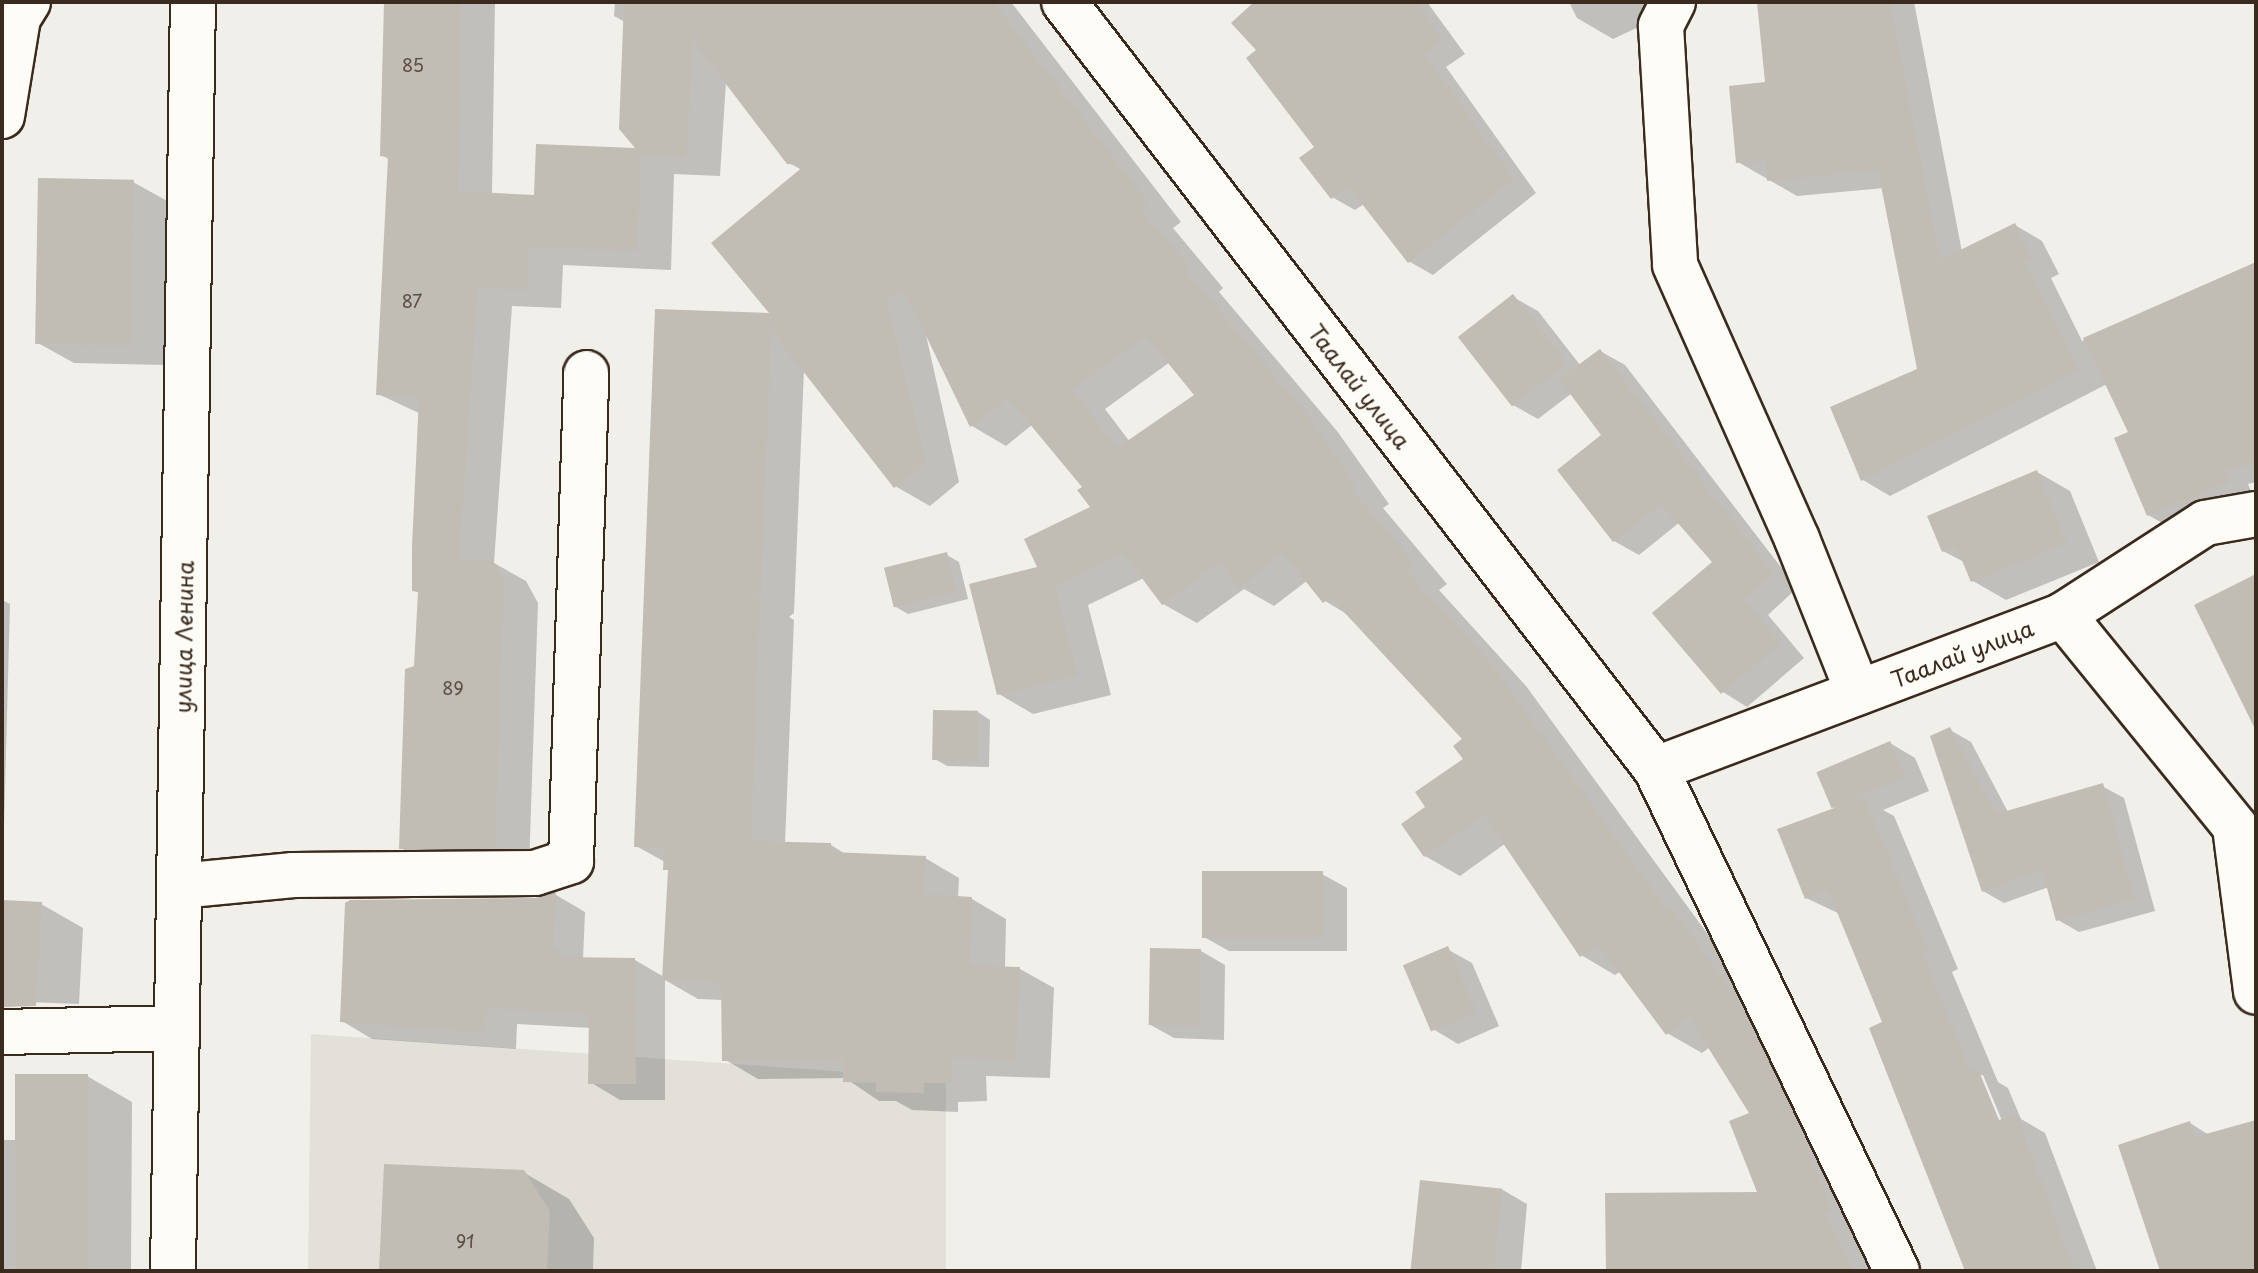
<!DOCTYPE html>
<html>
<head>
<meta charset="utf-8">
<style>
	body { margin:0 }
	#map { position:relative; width:2258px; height:1273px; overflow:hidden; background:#f1efea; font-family:"Playpen Sans",sans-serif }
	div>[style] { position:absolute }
	.built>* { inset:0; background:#e3e0da }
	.shadow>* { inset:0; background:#0003 }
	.building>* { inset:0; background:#c1bcb4; transform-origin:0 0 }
	.roads { filter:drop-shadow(2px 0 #3b2a1e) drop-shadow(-2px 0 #3b2a1e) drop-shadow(0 2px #3b2a1e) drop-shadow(0 -2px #3b2a1e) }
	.minor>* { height:44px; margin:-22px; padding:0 22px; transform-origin:22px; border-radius:22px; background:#fdfcf7 }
	.tertiary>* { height:44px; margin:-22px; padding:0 22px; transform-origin:22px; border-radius:22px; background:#fdfcf7 }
	.primary>* { height:44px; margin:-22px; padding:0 22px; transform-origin:22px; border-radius:22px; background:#fdfcf7 }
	span { translate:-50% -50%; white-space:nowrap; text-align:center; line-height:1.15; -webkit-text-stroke:6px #fdfcf7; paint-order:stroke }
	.number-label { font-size:18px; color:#5c4e44 }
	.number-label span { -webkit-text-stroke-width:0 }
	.street-label { font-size:22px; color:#3b2a1e }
	.frame { position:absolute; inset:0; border:4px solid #3b2a1e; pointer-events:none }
</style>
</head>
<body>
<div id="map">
	<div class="built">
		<div style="clip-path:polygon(311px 1034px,946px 1079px,946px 1271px,308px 1271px)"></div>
	</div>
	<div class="shadow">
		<div style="clip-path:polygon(evenodd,387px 2px,495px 2px,492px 195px,536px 197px,639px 150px,625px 22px,614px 16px,615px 2px,1011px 2px,1181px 222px,1173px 228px,1223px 288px,1219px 292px,1337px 431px,1389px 504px,1383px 508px,1447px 584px,1439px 590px,1526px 686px,1775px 1026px,1879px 1271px,1608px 1271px,1760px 1194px,1752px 1114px,1710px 1047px,1702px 1053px,1667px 1033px,1621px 971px,1615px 975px,1581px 955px,1506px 843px,1460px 876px,1425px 856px,1428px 807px,1466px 760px,1465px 739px,1350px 616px,1325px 601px,1308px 580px,1274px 606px,1244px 589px,1197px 623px,1163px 604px,1144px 578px,1088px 605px,1111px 695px,1033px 714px,999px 694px,1040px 568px,1093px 508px,1085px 487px,1033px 424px,1006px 446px,972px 426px,924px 326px,959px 482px,930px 506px,895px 486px,804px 369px,794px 613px,789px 617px,794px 620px,785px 844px,831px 845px,847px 855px,925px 858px,959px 878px,958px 898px,972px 899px,1006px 919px,1005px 968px,1020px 969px,1054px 988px,1050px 1078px,986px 1076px,987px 1101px,958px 1102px,958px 1112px,912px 1110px,896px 1101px,879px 1101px,845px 1078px,758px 1079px,724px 1059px,723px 1000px,698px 999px,665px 980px,665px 1100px,620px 1100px,590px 1082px,591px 1028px,517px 1024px,516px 1049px,372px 1039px,342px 1021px,536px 900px,556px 895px,585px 912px,583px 959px,635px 960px,664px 977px,670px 872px,665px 862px,636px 846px,773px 316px,802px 170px,789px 163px,726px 81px,720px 176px,674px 174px,671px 270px,563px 265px,561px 308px,512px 306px,494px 563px,526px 581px,538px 603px,529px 867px,435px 868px,401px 848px,420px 593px,414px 590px,421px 414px,378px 394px,390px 160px,382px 155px,387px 2px,1170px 362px,1197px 395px,1130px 442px,1105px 409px,1170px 362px)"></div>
		<div style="clip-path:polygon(1257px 2px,1427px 2px,1465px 54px,1446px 67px,1536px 193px,1433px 275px,1410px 262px,1364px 204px,1355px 210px,1332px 197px,1317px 147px,1259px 50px)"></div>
		<div style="clip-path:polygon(1569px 2px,1692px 2px,1613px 39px,1577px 18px)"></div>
		<div style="clip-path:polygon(1759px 2px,1914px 2px,1962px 252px,2015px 225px,2042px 241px,2059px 274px,2051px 278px,2082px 341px,2256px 264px,2256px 482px,2248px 484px,2253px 496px,2173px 529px,2148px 515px,2131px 433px,2107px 384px,1890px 496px,1863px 480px,1920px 370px,1884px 188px,1797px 196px,1738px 162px,1767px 84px)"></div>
		<div style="clip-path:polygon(133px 182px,169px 202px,166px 365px,74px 363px,38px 343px)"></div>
		<div style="clip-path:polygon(1513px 297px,1538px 311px,1580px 365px,1600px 351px,1625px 365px,1797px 588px,1768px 615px,1804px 658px,1747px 707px,1723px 692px,1714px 562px,1680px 522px,1639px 555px,1614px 541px,1603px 435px,1572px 393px,1538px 419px,1513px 405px)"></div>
		<div style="clip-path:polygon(2037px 472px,2070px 491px,2099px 562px,2006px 600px,1973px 581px,1966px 563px,1943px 551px)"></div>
		<div style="clip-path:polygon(947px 555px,959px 562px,968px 599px,908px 614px,896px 607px)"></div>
		<div style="clip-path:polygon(2px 600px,10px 604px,2px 902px,41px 904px,83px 928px,79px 1004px,2px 1001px)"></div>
		<div style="clip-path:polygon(978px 712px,990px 720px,989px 767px,947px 766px,935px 759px)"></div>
		<div style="clip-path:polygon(1950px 730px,1971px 742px,2008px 812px,2102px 786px,2124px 798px,2155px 911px,2079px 932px,2058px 920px,2049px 887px,2004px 903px,1983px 891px)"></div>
		<div style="clip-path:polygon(evenodd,1890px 743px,1915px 758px,1929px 791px,1883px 810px,1894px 816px,1958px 969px,1952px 972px,1998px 1082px,2008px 1088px,2021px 1119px,2045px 1133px,2097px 1271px,1966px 1271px,1885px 1023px,1840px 914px,1806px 898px,1837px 809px,1833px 807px,1890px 743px,1978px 1075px,1983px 1075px,2005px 1128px,2001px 1130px,1978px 1075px)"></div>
		<div style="clip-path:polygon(1322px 874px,1347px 888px,1347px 951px,1229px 951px,1204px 937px)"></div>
		<div style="clip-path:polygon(1447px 949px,1472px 963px,1499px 1026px,1458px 1044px,1433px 1029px)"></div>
		<div style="clip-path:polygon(1201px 951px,1225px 965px,1224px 1040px,1174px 1038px,1149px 1024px)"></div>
		<div style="clip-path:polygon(87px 1076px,132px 1102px,131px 1271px,2px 1271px,2px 1140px,17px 1140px)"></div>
		<div style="clip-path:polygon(2256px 1122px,2256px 1232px,2250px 1271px,2164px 1271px,2190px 1123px,2209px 1135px)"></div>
		<div style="clip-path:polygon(523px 1172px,569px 1199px,594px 1238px,593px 1271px,381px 1271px)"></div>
		<div style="clip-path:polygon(1503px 1190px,1527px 1204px,1521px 1271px,1413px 1271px)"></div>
	</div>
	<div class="building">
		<div style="clip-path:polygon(evenodd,384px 2px,461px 2px,458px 191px,534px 195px,536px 144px,635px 148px,619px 129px,624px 2px,993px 2px,1148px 202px,1140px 208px,1190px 268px,1186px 271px,1303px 409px,1356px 484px,1350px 488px,1414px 563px,1406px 570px,1492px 664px,1668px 911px,1672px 908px,1741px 1004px,1793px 1111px,1832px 1211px,1826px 1214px,1854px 1271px,1606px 1271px,1605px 1193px,1757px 1192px,1729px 1121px,1749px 1113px,1689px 1017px,1666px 1035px,1598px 944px,1580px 957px,1484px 815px,1424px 857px,1401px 824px,1425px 807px,1415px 792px,1463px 759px,1453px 746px,1462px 739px,1330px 597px,1323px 603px,1283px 553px,1238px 588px,1219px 563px,1162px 605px,1123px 553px,1055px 586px,1077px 676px,997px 695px,969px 584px,1037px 567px,1024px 539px,1090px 507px,1077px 490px,1082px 487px,1008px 398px,970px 427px,904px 290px,886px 297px,926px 463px,894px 488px,771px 330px,761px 593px,752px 600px,760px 598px,751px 841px,831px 843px,831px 852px,926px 856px,924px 894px,972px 897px,970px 965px,1020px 967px,1016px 1060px,952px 1057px,953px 1083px,924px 1083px,924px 1093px,876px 1092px,876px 1083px,843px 1082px,843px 1060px,722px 1061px,721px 983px,662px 980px,668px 870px,663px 870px,664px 848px,634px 847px,655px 309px,769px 313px,711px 243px,805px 165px,787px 164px,693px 41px,686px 158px,641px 155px,637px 251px,529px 247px,527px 290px,478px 287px,459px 559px,492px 559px,504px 582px,495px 848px,399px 849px,405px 669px,414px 666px,418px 592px,412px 591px,412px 547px,419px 397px,376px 395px,388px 157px,380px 156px,384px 2px,1146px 336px,1194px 395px,1117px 448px,1072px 389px,1146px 336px)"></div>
		<div style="clip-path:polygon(1254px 2px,1416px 2px,1443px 40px,1425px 54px,1514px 179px,1408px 263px,1348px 186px,1331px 199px,1299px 158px,1314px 147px,1246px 58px,1256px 50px,1231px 23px)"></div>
		<div style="clip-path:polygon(1757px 2px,1890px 2px,1940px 260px,2015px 223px,2033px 258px,2024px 262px,2079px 369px,1861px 481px,1830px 407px,1917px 369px,1878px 170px,1767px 181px,1766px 161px,1736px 163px,1729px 86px,1765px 82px)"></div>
		<div style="left:38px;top:178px;width:96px;height:166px;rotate:1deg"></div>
		<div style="clip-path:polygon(2256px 262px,2256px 462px,2225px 471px,2229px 482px,2147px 516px,2114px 438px,2128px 432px,2083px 338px)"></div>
		<div style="left:1513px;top:294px;width:88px;height:70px;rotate:52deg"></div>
		<div style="clip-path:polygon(1600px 349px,1773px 573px,1744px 600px,1781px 643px,1721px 694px,1652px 613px,1712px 562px,1661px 504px,1613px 542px,1557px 470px,1601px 435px,1559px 379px)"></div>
		<div style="clip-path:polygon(2037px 470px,2067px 543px,1971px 582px,1956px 546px,1942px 552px,1927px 516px)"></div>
		<div style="left:947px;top:552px;width:41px;height:65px;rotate:76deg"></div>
		<div style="clip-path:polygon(2256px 574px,2256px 731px,2194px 605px)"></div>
		<div style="left:933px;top:710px;width:45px;height:50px;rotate:1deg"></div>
		<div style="clip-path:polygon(1950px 727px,1996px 814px,2103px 783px,2135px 899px,2056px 921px,2042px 870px,1982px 892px,1930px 736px)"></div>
		<div style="left:1890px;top:741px;width:39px;height:80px;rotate:67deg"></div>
		<div style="clip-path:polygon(1864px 797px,1929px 952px,1923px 955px,1971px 1071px,1978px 1069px,1999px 1120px,2016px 1114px,2075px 1271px,1965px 1271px,1869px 1028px,1882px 1022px,1828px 890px,1805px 899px,1777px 829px)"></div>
		<div style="left:1202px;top:871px;width:121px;height:67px"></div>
		<div style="clip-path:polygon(556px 892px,553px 950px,559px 950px,558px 957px,635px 958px,636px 1084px,588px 1084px,589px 1014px,487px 1008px,486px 1033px,340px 1022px,345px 903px,350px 900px,535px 898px)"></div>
		<div style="clip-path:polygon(2px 900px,42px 902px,36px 1006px,2px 1007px)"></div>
		<div style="left:1448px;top:946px;width:72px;height:49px;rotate:67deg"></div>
		<div style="left:1150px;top:948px;width:51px;height:77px;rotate:1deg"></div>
		<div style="left:15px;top:1074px;width:73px;height:197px"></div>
		<div style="clip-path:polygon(2256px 1120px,2256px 1271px,2160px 1271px,2118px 1145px,2190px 1121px,2195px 1137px)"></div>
		<div style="clip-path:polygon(384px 1164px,524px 1170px,550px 1211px,547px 1271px,379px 1271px)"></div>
		<div style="left:1420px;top:1180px;width:83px;height:91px;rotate:6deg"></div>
	</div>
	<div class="roads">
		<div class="minor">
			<div style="left:1673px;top:2px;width:27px;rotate:117deg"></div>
			<div style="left:1661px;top:26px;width:239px;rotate:86.6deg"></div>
			<div style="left:1675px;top:265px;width:300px;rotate:66deg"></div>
			<div style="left:1797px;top:539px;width:165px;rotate:68.3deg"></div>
			<div style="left:2px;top:116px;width:99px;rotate:-80.7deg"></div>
			<div style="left:18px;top:18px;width:19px;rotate:-58deg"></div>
			<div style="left:2063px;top:615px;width:169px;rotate:-32.9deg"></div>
			<div style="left:2205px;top:523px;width:52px;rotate:-10deg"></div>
			<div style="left:1656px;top:769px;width:557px;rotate:64.36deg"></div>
			<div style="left:179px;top:886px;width:115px;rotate:-5.5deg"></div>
			<div style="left:293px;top:875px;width:242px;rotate:-0.5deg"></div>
			<div style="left:535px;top:873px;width:38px;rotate:-18deg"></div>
			<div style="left:571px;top:861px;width:488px;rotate:-88.2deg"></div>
			<div style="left:2px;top:1032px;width:174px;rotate:-1.3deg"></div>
		</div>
		<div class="tertiary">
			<div style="left:1064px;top:2px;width:969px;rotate:52.34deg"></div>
			<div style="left:1656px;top:769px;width:435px;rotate:-20.7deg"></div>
			<div style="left:2063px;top:615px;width:273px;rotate:50.9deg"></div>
			<div style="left:2235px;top:827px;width:166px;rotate:82.7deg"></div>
		</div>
		<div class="primary">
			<div style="left:173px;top:1271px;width:1269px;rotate:-89.1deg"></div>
		</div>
	</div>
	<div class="number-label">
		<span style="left:413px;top:65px">85</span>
		<span style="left:412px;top:301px">87</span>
		<span style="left:453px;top:688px">89</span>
		<span style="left:465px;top:1241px">91</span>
	</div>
	<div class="street-label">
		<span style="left:1360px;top:386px;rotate:52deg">Таалай улица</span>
		<span style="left:183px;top:637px;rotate:-89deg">улица Ленина</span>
		<span style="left:1962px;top:653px;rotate:-21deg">Таалай улица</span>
	</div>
	<div class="frame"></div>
</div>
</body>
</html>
